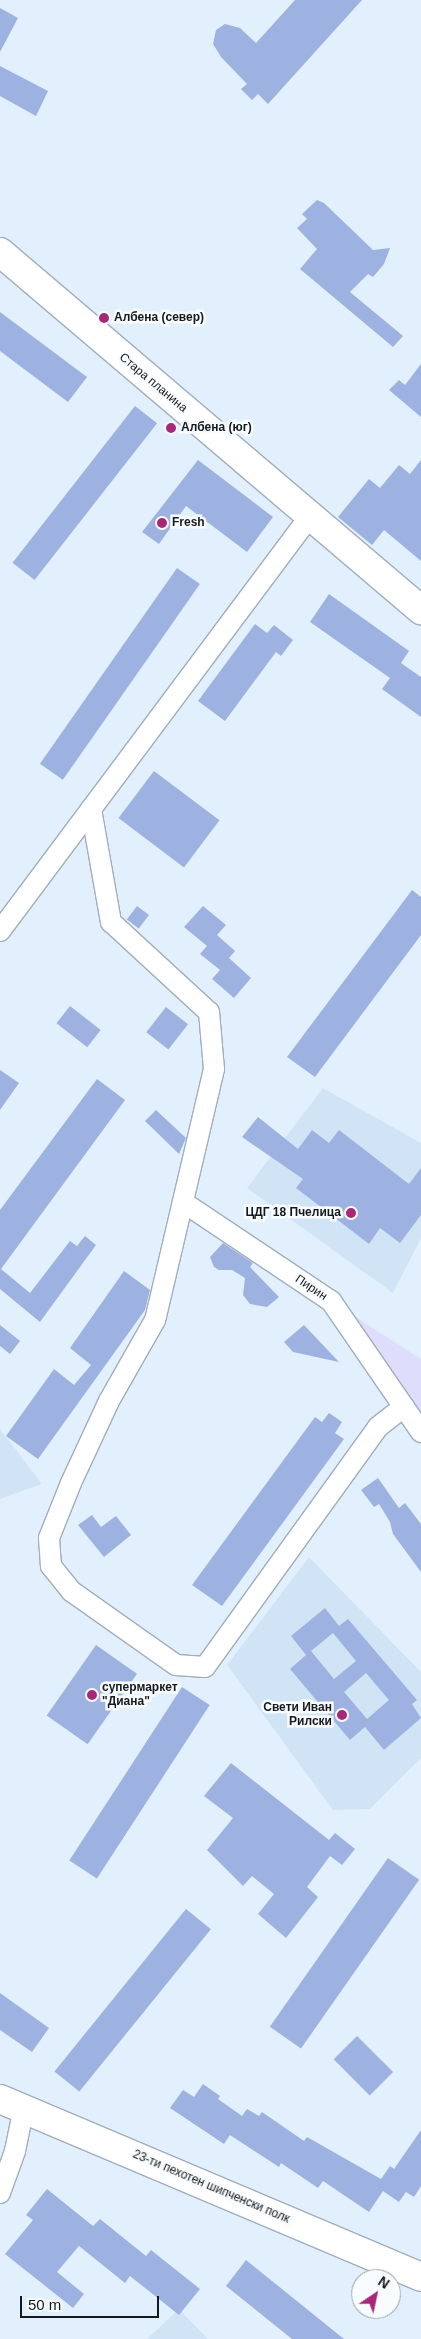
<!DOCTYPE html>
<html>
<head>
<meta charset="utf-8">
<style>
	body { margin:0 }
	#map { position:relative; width:421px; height:2339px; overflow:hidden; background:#e2f0fd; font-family:Helvetica,sans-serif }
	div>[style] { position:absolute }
	.built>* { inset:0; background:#d1e4f6 }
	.green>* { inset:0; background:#deddfb }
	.building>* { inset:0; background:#9db2e0; transform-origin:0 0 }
	.roads { filter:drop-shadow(1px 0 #a1aeba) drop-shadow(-1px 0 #a1aeba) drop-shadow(0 1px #a1aeba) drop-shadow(0 -1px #a1aeba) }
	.street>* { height:20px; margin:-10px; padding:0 10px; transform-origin:10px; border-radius:10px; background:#fff }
	.secondary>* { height:28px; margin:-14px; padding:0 14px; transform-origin:14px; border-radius:14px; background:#fff }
	.primary>* { height:28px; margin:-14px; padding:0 14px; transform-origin:14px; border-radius:14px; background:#fff }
	.dots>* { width:14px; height:14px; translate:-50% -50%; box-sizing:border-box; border:2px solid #f9fcfe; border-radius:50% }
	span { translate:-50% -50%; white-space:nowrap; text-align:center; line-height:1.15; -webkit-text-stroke:5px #f9fcfe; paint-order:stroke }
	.poi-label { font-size:12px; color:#14191d; font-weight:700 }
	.left { translate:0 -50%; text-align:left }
	.right { translate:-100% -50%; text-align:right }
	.street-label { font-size:12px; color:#14191d }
	.north { position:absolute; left:351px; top:2269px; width:50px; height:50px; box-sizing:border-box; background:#f9fcfe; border:1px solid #9da1a4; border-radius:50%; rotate:34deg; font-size:14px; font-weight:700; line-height:20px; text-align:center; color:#14191d }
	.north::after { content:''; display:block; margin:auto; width:18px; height:22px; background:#a72878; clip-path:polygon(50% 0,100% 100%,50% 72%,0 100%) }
	.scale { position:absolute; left:20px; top:2296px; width:139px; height:22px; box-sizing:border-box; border:2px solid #14191d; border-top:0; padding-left:6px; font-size:15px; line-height:18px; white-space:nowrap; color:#14191d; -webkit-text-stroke:4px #f9fcfe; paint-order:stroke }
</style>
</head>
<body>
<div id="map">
	<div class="built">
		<div style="clip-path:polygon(323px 1088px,421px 1143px,421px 1238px,393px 1293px,247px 1188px)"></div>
		<div style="clip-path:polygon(0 1429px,42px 1484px,0 1499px)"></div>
		<div style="clip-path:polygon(309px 1557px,421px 1672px,421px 1758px,370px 1809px,333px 1810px,227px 1665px)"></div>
		<div style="clip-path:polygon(179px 2309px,208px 2339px,147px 2339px)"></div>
	</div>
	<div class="green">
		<div style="clip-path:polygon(331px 1301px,421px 1359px,421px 1432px)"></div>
	</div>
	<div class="building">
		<div style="clip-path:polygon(295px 0,362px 0,268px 104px,258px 94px,252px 100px,241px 89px,247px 84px,221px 57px,213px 44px,216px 30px,225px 24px,240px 28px,256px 43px)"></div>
		<div style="clip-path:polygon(0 8px,18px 18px,0 52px)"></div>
		<div style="clip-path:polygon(0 66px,48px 91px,36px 116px,0 96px)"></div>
		<div style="clip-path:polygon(317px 200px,324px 203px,373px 250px,390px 248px,384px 264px,373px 277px,368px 274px,350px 292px,403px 336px,393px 347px,300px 269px,317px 249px,297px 228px,307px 219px,302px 214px)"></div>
		<div style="clip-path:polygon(0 312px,87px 377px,68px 402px,0 351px)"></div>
		<div style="clip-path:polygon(421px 364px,421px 417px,389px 390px,399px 380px,405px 385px)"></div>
		<div style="left:135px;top:406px;width:28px;height:199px;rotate:38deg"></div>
		<div style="clip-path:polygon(198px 460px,273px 517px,247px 552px,186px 506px,159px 544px,142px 532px)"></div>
		<div style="clip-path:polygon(421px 460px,421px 561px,384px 530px,372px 545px,338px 517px,369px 479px,380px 488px,399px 465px,410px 474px)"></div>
		<div style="left:177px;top:568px;width:28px;height:239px;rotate:35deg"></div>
		<div style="clip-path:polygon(329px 594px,409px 651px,401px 663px,421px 677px,421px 717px,382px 689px,390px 678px,310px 622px)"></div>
		<div style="clip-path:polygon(255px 624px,267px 633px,274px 625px,293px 640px,281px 656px,276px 652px,225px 721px,198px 701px)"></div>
		<div style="left:154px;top:771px;width:82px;height:59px;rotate:37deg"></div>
		<div style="clip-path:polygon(412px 890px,421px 897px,421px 935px,315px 1077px,287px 1057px)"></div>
		<div style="left:137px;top:906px;width:15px;height:17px;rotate:37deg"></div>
		<div style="clip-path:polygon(203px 906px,226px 925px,217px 935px,235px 951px,229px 958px,251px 978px,234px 998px,212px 979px,220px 970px,200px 954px,207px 946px,184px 927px)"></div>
		<div style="left:70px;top:1006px;width:39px;height:22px;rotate:38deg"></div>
		<div style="left:166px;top:1007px;width:28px;height:32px;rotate:38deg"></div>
		<div style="clip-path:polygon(0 1070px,19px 1083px,0 1110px)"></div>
		<div style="clip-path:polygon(97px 1079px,125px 1100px,1px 1269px,30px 1293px,70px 1241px,77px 1246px,85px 1236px,96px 1245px,40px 1322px,0 1289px,0 1210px)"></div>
		<div style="clip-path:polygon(156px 1110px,186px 1138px,179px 1154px,145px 1121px)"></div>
		<div style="clip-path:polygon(258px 1117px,298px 1149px,312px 1130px,329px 1143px,339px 1130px,409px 1184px,421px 1168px,421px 1215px,400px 1243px,380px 1228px,369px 1244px,296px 1188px,303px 1179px,242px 1137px)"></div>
		<div style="clip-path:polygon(223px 1243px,253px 1263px,250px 1267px,279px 1297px,267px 1307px,250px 1304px,243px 1295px,245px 1278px,232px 1270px,219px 1270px,214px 1267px,210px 1257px)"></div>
		<div style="clip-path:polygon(124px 1271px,150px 1290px,145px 1310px,38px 1459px,6px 1436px,54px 1369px,74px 1385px,91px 1365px,70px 1348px)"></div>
		<div style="clip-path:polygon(0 1325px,20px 1341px,10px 1354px,0 1346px)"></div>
		<div style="clip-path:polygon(304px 1325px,339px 1362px,293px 1352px,284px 1342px)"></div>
		<div style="clip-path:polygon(329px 1413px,342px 1422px,335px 1433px,344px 1439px,222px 1606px,192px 1585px,315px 1417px,322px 1422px)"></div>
		<div style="clip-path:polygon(378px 1478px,399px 1508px,405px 1503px,421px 1524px,421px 1572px,393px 1534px,390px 1522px,379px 1504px,374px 1507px,361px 1490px)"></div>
		<div style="clip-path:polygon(92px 1515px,101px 1527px,116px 1516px,131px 1535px,104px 1557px,78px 1525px)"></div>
		<div style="clip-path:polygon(evenodd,325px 1608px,339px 1626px,348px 1619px,417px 1700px,412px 1704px,421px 1718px,384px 1750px,365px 1727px,350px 1740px,290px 1669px,306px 1655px,291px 1636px,325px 1608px,333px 1633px,356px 1661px,334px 1679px,311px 1651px,333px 1633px,325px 1608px,366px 1673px,389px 1700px,367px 1719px,344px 1692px,366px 1673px)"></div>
		<div style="left:96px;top:1645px;width:50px;height:86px;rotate:35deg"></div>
		<div style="left:182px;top:1687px;width:33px;height:207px;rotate:33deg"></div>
		<div style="clip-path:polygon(231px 1763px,329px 1840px,335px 1833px,355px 1849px,342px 1865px,330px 1856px,307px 1887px,318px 1897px,286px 1938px,258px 1914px,274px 1894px,252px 1876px,243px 1886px,207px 1850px,233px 1818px,204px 1796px)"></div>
		<div style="left:388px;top:1858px;width:38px;height:206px;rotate:35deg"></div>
		<div style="left:186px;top:1909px;width:32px;height:209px;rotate:39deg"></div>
		<div style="clip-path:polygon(0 1993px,49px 2028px,32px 2052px,0 2030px)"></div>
		<div style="left:357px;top:2036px;width:51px;height:33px;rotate:45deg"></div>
		<div style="clip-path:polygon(203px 2084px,220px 2096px,218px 2099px,242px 2116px,247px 2109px,259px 2116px,262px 2112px,304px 2141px,307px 2137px,381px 2179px,390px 2166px,394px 2169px,421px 2130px,421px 2186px,414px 2197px,406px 2192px,399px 2202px,383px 2191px,369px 2212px,323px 2181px,318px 2188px,281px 2163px,279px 2167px,230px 2135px,224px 2144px,170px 2108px,183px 2090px,194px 2097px)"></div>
		<div style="clip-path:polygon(47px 2189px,93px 2226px,100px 2219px,146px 2256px,151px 2250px,200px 2289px,179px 2315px,130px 2276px,125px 2283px,79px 2246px,57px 2272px,84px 2294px,73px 2308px,5px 2254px,33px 2220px,26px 2215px)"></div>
		<div style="clip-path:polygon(246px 2260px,344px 2339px,292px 2339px,226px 2286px)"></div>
	</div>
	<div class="roads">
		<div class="street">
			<div style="left:91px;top:809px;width:115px;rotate:80deg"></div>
			<div style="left:111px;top:922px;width:133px;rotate:42.6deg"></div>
			<div style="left:209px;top:1012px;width:57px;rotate:85deg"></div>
			<div style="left:214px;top:1069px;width:258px;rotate:103.2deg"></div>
			<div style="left:155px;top:1320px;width:93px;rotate:119.6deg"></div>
			<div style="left:109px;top:1401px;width:90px;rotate:114.9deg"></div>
			<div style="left:71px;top:1483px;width:59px;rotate:111.8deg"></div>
			<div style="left:49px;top:1538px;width:28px;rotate:86deg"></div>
			<div style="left:51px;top:1566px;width:32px;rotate:51deg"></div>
			<div style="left:71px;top:1591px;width:128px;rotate:35.2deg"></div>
			<div style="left:176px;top:1665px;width:29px;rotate:4deg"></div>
			<div style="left:205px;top:1667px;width:296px;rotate:-54.2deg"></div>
			<div style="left:378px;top:1427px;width:33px;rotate:-38deg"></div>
			<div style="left:0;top:931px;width:518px;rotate:-53.24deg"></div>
			<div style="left:183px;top:1202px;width:178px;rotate:33.8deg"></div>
			<div style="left:331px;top:1301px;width:159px;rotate:55.5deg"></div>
			<div style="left:0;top:2193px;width:45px;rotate:-70.3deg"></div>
			<div style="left:15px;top:2151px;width:45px;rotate:-78.4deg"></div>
			<div style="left:24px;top:2107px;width:12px;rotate:-149deg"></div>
		</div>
		<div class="secondary">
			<div style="left:0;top:252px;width:553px;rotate:40.38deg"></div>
		</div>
		<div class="primary">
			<div style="left:0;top:2099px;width:457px;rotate:22.9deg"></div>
		</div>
	</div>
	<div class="dots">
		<div style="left:104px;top:318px;background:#a72878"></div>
		<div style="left:171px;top:428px;background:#a72878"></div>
		<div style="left:162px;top:523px;background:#a72878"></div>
		<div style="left:351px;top:1213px;background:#a72878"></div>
		<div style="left:92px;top:1695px;background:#a72878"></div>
		<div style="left:342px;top:1715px;background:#a72878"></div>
	</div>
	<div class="poi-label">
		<span class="left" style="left:114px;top:318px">Албена (север)</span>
		<span class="left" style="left:181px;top:428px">Албена (юг)</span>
		<span class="left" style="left:172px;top:523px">Fresh</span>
		<span class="right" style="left:341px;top:1213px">ЦДГ 18 Пчелица</span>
		<span class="left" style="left:102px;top:1695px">супермаркет<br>"Диана"</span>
		<span class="right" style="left:332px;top:1715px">Свети Иван<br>Рилски</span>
	</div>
	<div class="street-label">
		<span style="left:153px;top:383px;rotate:40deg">Стара планина</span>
		<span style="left:311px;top:1288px;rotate:34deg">Пирин</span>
		<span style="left:211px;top:2187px;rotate:23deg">23-ти пехотен шипченски полк</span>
	</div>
	<div class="north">N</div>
	<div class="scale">50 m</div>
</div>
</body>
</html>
